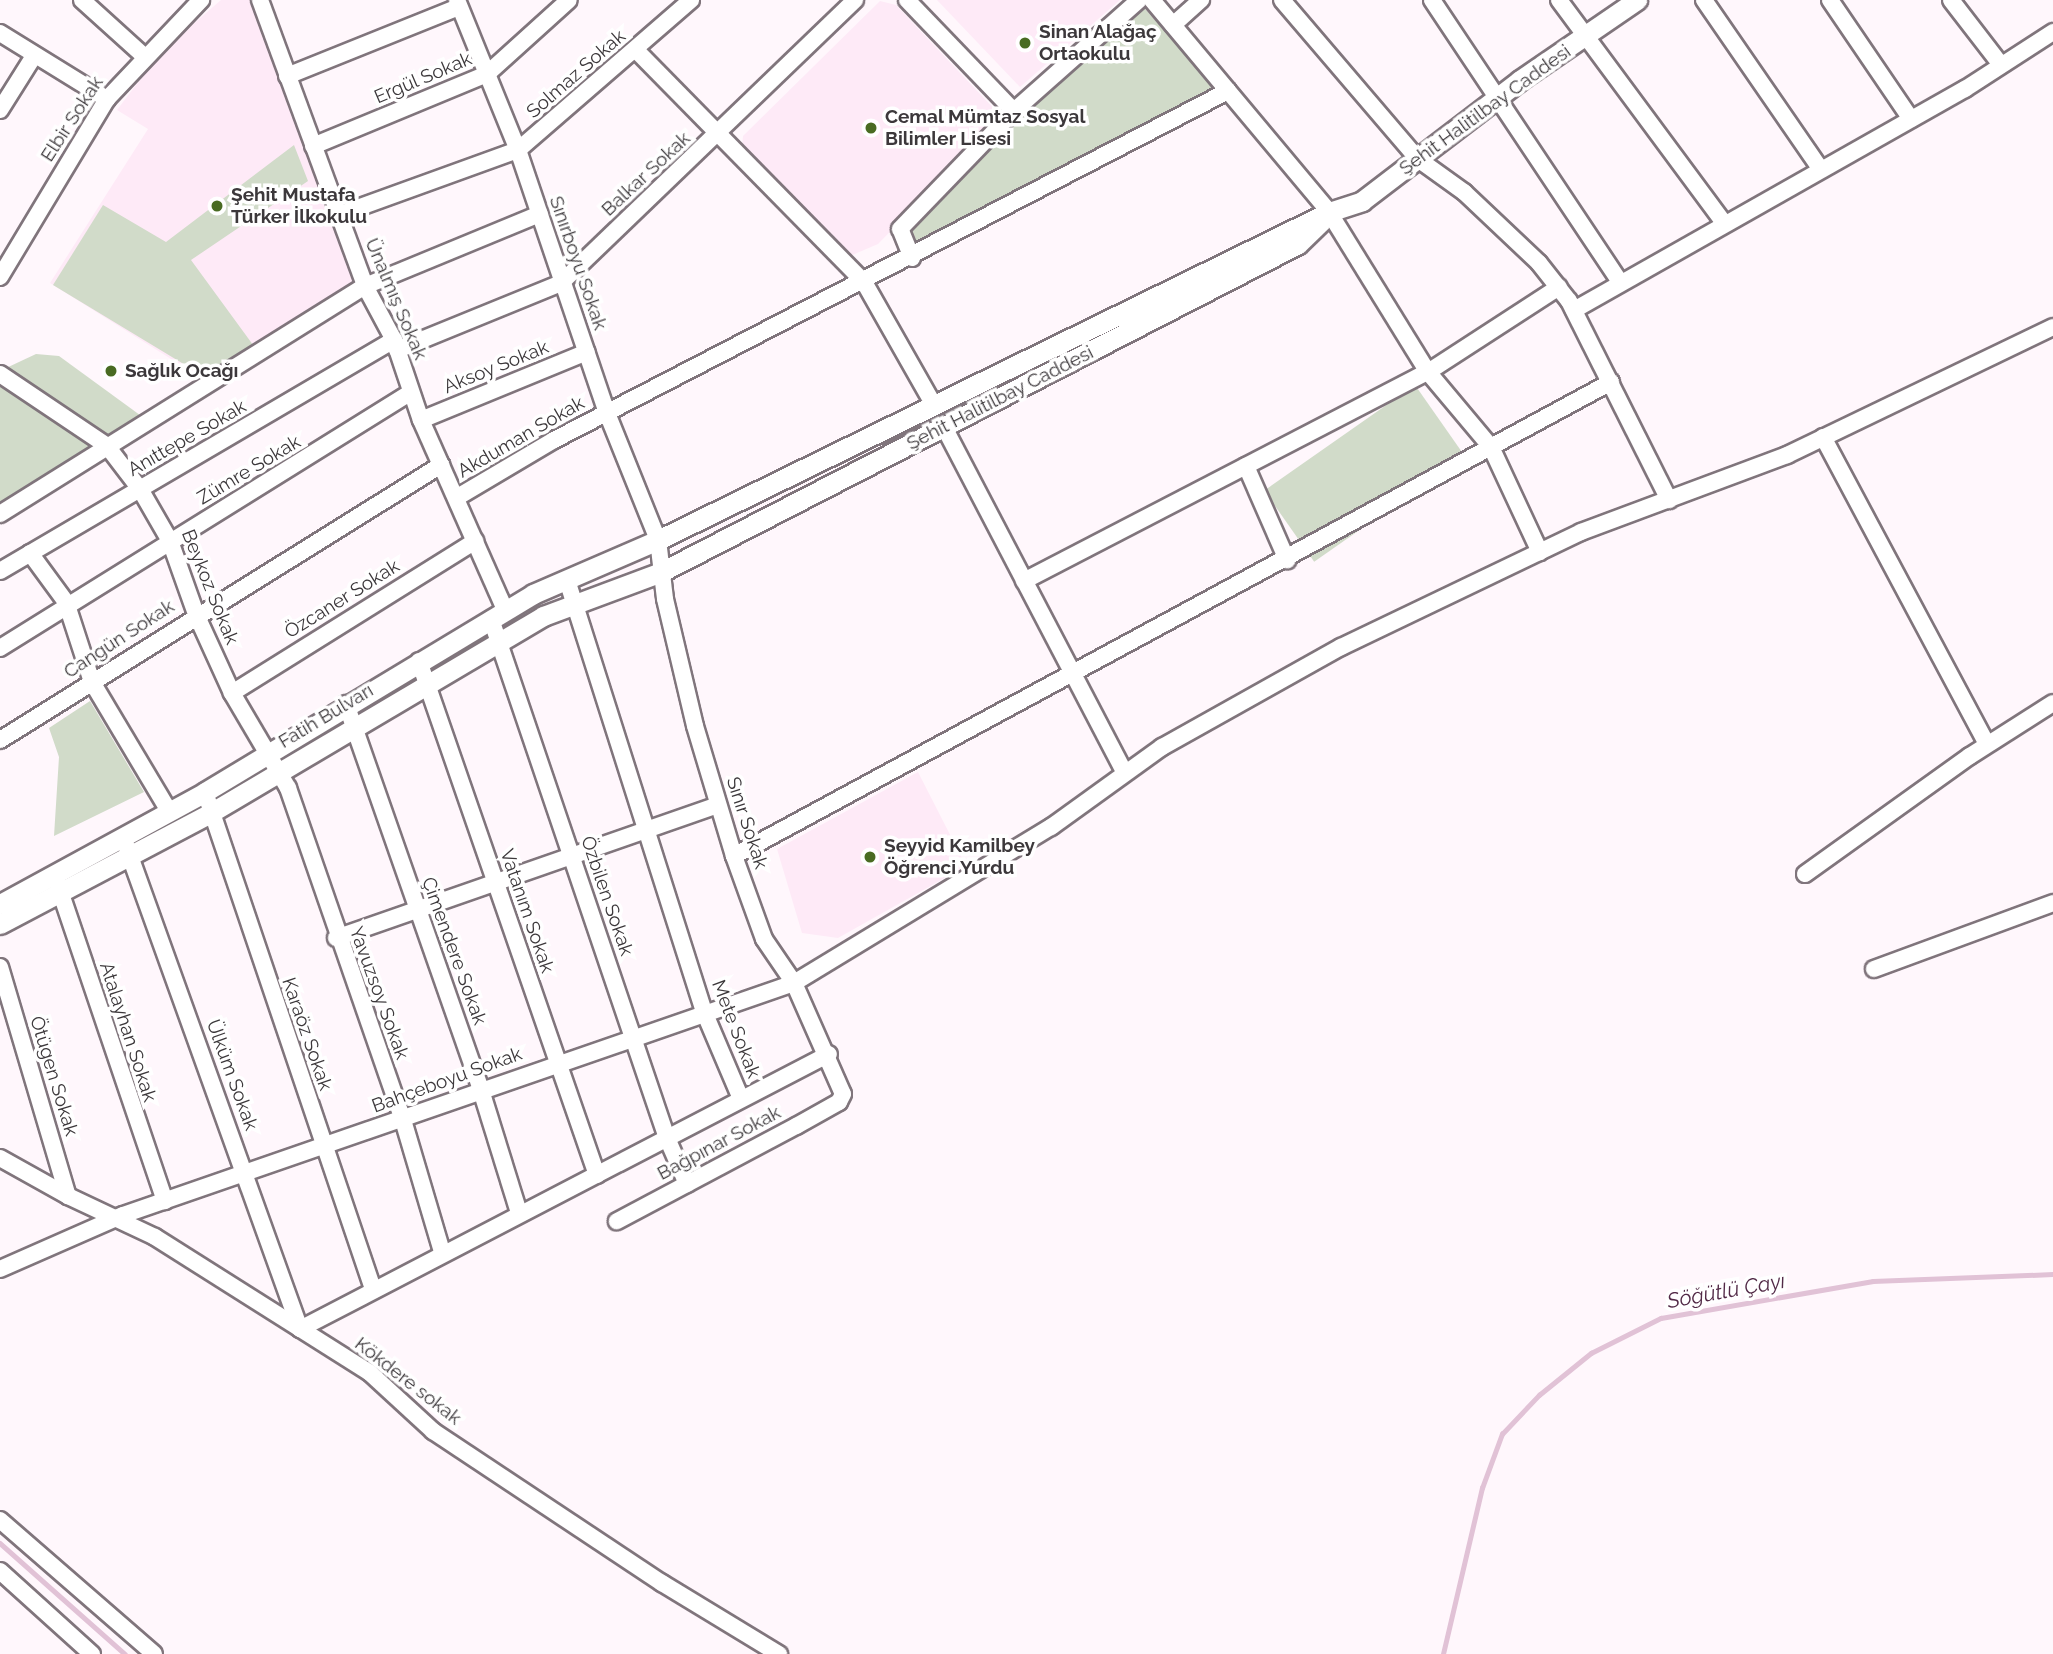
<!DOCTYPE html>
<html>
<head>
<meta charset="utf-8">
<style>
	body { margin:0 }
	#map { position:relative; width:2053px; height:1654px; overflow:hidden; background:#fff7fc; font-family:Raleway,sans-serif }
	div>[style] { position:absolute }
	.built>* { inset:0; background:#feeaf7 }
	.green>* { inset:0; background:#d1dbc9; transform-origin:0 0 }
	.stream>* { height:4.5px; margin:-2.25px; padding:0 2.25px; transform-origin:2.25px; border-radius:2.25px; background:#e1c2d6 }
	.roads { filter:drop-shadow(2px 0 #80757c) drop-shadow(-2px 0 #80757c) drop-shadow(0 2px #80757c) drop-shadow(0 -2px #80757c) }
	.minor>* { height:16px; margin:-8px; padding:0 8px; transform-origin:8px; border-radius:8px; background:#fff }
	.major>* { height:19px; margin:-9.5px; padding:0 9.5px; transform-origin:9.5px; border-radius:9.5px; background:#fff }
	.dots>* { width:19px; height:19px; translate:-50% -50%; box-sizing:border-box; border:4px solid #fff; border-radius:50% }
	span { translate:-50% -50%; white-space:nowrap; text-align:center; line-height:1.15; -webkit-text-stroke:7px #fff; paint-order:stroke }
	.poi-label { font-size:19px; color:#3c383b; font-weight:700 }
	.left { translate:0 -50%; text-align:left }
	.street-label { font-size:19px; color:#3c383b }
	.water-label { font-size:21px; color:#522a47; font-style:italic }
</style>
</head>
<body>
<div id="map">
	<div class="built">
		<div style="clip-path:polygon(221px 0,254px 0,365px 286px,211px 384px,50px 283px,148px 129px,117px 110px,161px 52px)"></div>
		<div style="clip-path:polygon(937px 0,1120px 0,1020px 87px)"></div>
		<div style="clip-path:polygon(880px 1px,896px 5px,998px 113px,999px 120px,878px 244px,850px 256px,742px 147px,743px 136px)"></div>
		<div style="clip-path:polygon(918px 772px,966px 866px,838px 938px,802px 933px,777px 849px)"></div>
	</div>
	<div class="green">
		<div style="clip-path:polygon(1140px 3px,1214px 88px,906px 248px,897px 229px)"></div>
		<div style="clip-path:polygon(294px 145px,308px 181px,191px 260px,256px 349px,210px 380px,53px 285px,103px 205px,166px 242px)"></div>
		<div style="clip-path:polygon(36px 354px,59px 356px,144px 418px,102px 443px,4px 369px)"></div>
		<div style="left:1415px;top:385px;width:87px;height:184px;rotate:55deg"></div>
		<div style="clip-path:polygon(1px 386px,93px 445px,0 505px,0 387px)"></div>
		<div style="clip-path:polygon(90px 701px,144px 792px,54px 836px,59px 757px,49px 728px)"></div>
	</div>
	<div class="stream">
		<div style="left:0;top:1543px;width:167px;rotate:41.6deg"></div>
		<div style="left:1443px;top:1654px;width:171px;rotate:-76.8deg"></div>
		<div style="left:1482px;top:1488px;width:58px;rotate:-69.7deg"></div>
		<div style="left:1502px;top:1434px;width:54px;rotate:-46.5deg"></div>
		<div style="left:1539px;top:1395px;width:67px;rotate:-38.9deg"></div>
		<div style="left:1591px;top:1353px;width:78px;rotate:-26.6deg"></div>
		<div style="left:1661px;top:1318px;width:215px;rotate:-9.9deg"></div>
		<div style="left:1873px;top:1281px;width:180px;rotate:-2.2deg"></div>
	</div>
	<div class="roads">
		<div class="minor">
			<div style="left:82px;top:0;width:84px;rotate:42.1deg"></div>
			<div style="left:260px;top:0;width:305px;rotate:69.8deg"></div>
			<div style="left:365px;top:286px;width:61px;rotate:61.8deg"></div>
			<div style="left:394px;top:340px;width:84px;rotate:71.4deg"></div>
			<div style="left:421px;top:420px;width:208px;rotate:66.1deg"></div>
			<div style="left:457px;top:0;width:162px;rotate:67.9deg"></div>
			<div style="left:518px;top:150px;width:278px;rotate:71.3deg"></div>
			<div style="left:607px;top:413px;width:137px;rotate:68.1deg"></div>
			<div style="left:658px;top:540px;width:59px;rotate:83.2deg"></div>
			<div style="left:665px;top:599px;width:130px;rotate:76.7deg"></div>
			<div style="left:695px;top:726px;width:136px;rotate:73.3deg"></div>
			<div style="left:734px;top:856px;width:88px;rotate:70.1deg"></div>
			<div style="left:764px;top:939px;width:53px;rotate:55.7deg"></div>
			<div style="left:794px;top:983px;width:121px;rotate:66.2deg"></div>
			<div style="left:843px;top:1094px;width:9px;rotate:117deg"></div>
			<div style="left:839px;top:1102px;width:49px;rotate:150.8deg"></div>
			<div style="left:796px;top:1126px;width:203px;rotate:152deg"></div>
			<div style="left:907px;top:0;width:154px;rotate:46.1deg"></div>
			<div style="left:1152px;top:0;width:276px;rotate:50.1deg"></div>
			<div style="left:1329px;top:212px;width:188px;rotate:58.3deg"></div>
			<div style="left:1428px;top:372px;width:98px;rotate:50deg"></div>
			<div style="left:1491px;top:447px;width:116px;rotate:65deg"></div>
			<div style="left:1282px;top:0;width:209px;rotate:49.5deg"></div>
			<div style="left:1418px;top:159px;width:57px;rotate:35.7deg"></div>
			<div style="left:1464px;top:192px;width:103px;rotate:43.4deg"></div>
			<div style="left:1539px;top:263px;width:48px;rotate:51.7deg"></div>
			<div style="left:1569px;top:301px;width:223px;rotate:63.3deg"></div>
			<div style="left:1432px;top:0;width:340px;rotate:56.3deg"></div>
			<div style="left:1559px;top:0;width:276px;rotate:53.5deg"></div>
			<div style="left:1704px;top:0;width:204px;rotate:55.4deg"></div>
			<div style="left:1830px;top:0;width:144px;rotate:55.8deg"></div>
			<div style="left:1951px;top:0;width:82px;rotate:52.4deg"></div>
			<div style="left:1173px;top:25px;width:38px;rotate:-42deg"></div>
			<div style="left:0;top:33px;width:126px;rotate:31.7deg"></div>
			<div style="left:636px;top:50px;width:325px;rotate:45.5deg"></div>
			<div style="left:864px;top:282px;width:142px;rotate:60.4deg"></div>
			<div style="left:287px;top:76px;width:185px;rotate:-21.9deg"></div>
			<div style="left:0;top:110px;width:64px;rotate:-57.8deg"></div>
			<div style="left:313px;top:146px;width:188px;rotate:-22.5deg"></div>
			<div style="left:487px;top:74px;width:110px;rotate:-42.1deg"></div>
			<div style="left:338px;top:215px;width:191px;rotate:-19.9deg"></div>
			<div style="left:518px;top:150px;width:229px;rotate:-40.9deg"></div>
			<div style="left:912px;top:258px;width:31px;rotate:-112deg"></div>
			<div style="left:900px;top:229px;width:164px;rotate:-46deg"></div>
			<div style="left:1014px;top:111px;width:167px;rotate:-41.6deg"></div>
			<div style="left:0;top:277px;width:208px;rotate:-59deg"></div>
			<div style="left:107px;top:99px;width:137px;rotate:-46.5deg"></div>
			<div style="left:1574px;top:310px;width:449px;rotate:-29.5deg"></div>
			<div style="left:1965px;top:89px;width:105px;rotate:-32.9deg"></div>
			<div style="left:397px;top:350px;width:177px;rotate:-22.2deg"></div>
			<div style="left:561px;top:283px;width:408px;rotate:-43.9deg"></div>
			<div style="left:0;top:374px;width:129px;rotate:33.9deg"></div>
			<div style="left:107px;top:446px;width:54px;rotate:52.5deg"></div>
			<div style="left:140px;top:489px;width:60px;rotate:60deg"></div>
			<div style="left:170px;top:541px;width:77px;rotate:70.4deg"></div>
			<div style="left:196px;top:614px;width:87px;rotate:65.5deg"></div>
			<div style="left:232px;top:693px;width:110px;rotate:59.5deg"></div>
			<div style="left:288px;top:788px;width:351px;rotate:70.9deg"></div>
			<div style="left:403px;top:1120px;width:138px;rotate:73.5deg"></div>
			<div style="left:421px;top:420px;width:179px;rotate:-22.3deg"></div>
			<div style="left:944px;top:427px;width:390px;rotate:62.4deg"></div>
			<div style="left:1823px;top:437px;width:348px;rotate:61.9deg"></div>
			<div style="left:1246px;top:466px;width:103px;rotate:66.4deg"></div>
			<div style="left:456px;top:498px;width:114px;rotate:-30.6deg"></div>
			<div style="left:554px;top:440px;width:759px;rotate:-27.38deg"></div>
			<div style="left:0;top:514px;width:430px;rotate:-32deg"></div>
			<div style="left:365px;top:286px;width:189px;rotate:-22.4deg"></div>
			<div style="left:30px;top:553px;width:61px;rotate:53.7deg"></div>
			<div style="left:66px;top:602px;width:84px;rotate:72deg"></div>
			<div style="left:92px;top:682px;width:150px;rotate:59.2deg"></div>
			<div style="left:0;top:571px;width:457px;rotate:-30.4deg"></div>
			<div style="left:567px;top:580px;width:455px;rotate:72.4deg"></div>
			<div style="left:705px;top:1014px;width:92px;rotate:67deg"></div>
			<div style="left:1024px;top:581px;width:455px;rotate:-27.4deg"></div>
			<div style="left:1428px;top:372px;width:156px;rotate:-33deg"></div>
			<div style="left:491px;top:619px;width:548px;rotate:71.27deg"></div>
			<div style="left:667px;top:1138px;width:50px;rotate:66.5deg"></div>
			<div style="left:0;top:648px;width:484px;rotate:-31.9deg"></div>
			<div style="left:419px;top:661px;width:544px;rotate:70.9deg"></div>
			<div style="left:232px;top:693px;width:287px;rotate:-32deg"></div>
			<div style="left:346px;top:704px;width:409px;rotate:70.7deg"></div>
			<div style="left:481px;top:1090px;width:129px;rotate:72.8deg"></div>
			<div style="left:0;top:740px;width:520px;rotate:-31.95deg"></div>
			<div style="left:205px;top:792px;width:525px;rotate:71.32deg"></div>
			<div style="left:126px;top:845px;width:514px;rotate:70.23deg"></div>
			<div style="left:300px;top:1329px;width:596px;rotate:-27.47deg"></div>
			<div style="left:734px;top:856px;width:997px;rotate:-28.39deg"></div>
			<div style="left:1805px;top:874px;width:203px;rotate:-35.6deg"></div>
			<div style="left:1970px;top:756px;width:98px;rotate:-32.6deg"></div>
			<div style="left:57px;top:882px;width:337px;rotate:71.3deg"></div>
			<div style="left:336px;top:938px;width:404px;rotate:-19.2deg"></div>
			<div style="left:0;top:967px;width:239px;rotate:73.5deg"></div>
			<div style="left:1874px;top:969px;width:191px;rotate:-20.2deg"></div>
			<div style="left:0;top:1158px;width:78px;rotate:29.2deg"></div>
			<div style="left:68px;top:1196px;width:96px;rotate:25.2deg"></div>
			<div style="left:155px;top:1237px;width:254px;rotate:32.3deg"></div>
			<div style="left:370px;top:1373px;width:86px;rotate:42.6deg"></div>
			<div style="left:433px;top:1431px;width:275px;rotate:33.6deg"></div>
			<div style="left:662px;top:1583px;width:137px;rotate:31.3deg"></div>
			<div style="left:0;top:1269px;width:134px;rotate:-23.7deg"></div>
			<div style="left:123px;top:1215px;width:710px;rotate:-19.07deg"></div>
			<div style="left:794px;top:983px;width:301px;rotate:-31.3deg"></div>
			<div style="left:1051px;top:827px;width:137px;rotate:-35.8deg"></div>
			<div style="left:1162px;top:747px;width:205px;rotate:-29.2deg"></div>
			<div style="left:1341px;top:647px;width:266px;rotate:-25.6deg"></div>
			<div style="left:1581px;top:532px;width:220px;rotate:-20.5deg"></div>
			<div style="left:1787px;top:455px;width:295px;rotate:-25.7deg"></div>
			<div style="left:0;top:1520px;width:204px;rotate:41deg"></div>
			<div style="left:0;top:1571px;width:124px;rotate:42.1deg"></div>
		</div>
		<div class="major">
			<div style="left:0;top:904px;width:234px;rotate:-28.6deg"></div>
			<div style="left:205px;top:792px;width:383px;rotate:-31.1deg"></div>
			<div style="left:533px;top:594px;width:136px;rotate:-23.4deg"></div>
			<div style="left:658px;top:540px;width:747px;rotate:-26.05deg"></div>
			<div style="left:1329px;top:212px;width:35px;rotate:-18deg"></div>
			<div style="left:1362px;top:201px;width:199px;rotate:-37.4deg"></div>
			<div style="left:1520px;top:80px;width:142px;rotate:-34.4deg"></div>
			<div style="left:0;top:924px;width:240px;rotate:-27.8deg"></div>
			<div style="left:212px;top:812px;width:385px;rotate:-30.6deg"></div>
			<div style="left:543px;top:616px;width:126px;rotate:-20.4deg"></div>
			<div style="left:661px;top:572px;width:716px;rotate:-27.24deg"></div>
			<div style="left:1298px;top:244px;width:33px;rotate:-44deg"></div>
		</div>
	</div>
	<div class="dots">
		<div style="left:1025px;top:43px;background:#496b22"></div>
		<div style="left:871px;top:128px;background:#496b22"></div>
		<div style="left:217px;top:206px;background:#496b22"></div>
		<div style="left:111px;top:371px;background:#496b22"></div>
		<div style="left:870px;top:857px;background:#496b22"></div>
	</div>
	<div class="poi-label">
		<span class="left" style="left:1039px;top:43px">Sinan Alağaç<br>Ortaokulu</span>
		<span class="left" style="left:885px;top:128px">Cemal Mümtaz Sosyal<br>Bilimler Lisesi</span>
		<span class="left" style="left:231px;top:206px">Şehit Mustafa<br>Türker İlkokulu</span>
		<span class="left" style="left:125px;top:371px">Sağlık Ocağı</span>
		<span class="left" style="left:884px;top:857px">Seyyid Kamilbey<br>Öğrenci Yurdu</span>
	</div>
	<div class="street-label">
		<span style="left:576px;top:74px;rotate:-41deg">Solmaz Sokak</span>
		<span style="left:423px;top:78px;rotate:-23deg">Ergül Sokak</span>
		<span style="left:1485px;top:110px;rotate:-36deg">Şehit Halitilbay Caddesi</span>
		<span style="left:72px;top:119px;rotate:-57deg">Elbir Sokak</span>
		<span style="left:646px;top:174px;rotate:-43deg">Balkar Sokak</span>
		<span style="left:578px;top:263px;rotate:71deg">Sınırboyu Sokak</span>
		<span style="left:396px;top:299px;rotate:67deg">Ünalmış Sokak</span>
		<span style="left:496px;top:367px;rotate:-22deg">Aksoy Sokak</span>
		<span style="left:1000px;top:398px;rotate:-27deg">Şehit Halitilbay Caddesi</span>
		<span style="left:521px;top:437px;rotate:-30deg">Akduman Sokak</span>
		<span style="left:187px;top:438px;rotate:-30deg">Anıttepe Sokak</span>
		<span style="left:249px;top:470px;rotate:-31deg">Zümre Sokak</span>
		<span style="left:210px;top:587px;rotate:68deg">Beykoz Sokak</span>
		<span style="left:342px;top:599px;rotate:-32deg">Özcaner Sokak</span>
		<span style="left:119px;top:639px;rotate:-33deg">Cangün Sokak</span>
		<span style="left:326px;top:716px;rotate:-31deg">Fatih Bulvarı</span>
		<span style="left:747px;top:823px;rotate:72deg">Sınır Sokak</span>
		<span style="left:607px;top:896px;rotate:71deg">Özbilen Sokak</span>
		<span style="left:527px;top:911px;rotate:71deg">Vatanım Sokak</span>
		<span style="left:454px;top:951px;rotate:70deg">Çimendere Sokak</span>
		<span style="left:379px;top:993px;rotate:70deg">Yavuzsoy Sokak</span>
		<span style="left:736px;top:1029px;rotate:69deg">Mete Sokak</span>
		<span style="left:128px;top:1032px;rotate:72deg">Atalayhan Sokak</span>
		<span style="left:307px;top:1034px;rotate:71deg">Karaöz Sokak</span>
		<span style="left:232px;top:1075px;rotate:70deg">Ülküm Sokak</span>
		<span style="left:54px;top:1076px;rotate:73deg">Ötügen Sokak</span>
		<span style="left:447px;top:1080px;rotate:-20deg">Bahçeboyu Sokak</span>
		<span style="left:719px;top:1143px;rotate:-28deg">Bağpınar Sokak</span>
		<span style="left:408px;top:1381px;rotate:38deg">Kökdere sokak</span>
	</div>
	<div class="water-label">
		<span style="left:1726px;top:1291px;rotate:-10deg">Söğütlü Çayı</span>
	</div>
</div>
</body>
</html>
